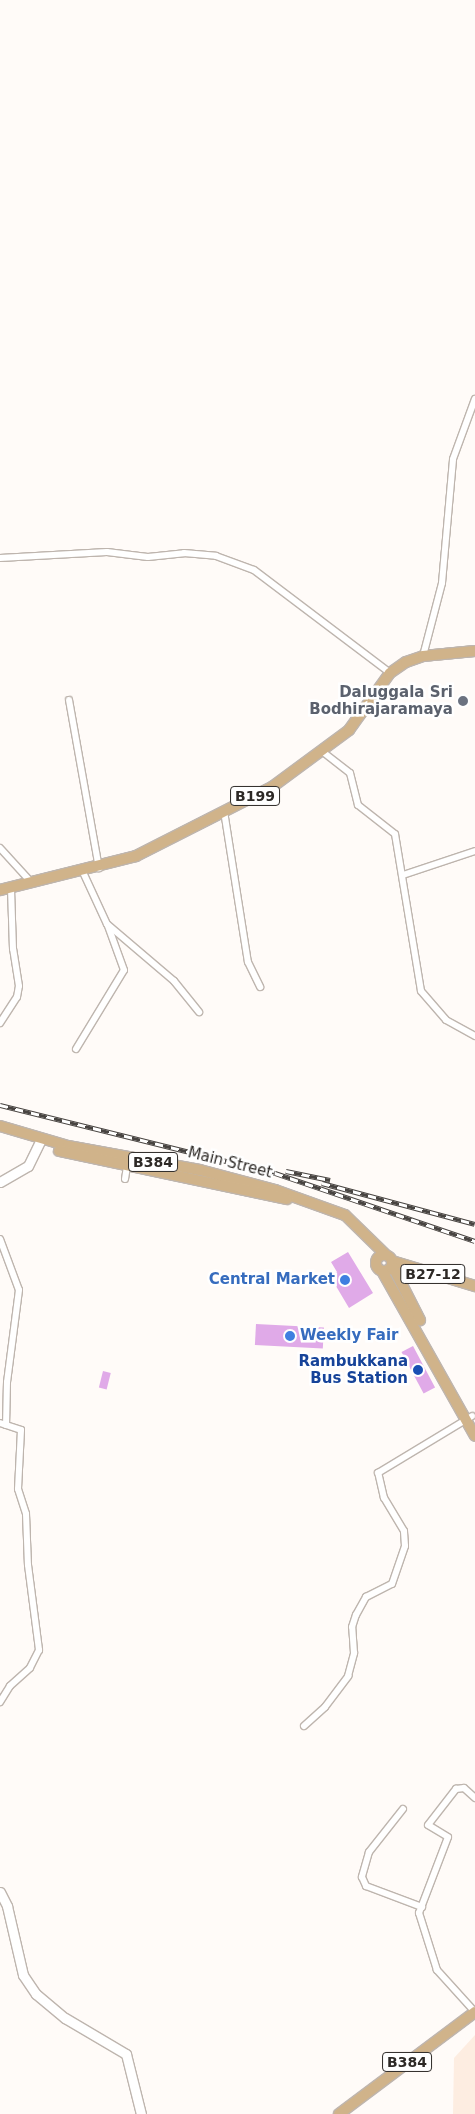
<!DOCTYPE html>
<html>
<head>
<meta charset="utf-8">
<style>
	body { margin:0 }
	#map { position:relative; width:475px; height:2114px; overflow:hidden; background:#fffbf8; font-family:"DejaVu Sans",sans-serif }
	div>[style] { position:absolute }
	.built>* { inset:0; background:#fdede1 }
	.building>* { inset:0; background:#e0aae8; transform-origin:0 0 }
	.roads { filter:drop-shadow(1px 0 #beb5ae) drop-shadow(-1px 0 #beb5ae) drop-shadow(0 1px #beb5ae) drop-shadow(0 -1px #beb5ae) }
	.street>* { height:6px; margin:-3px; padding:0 3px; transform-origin:3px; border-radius:3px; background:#fff }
	.secondary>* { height:9px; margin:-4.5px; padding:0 4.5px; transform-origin:4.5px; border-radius:4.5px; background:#fff }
	.primary>* { height:10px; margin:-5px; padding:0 5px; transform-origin:5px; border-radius:5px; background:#d0b38a }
	.primary>.ring { margin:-5px; padding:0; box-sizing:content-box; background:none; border:10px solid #d0b38a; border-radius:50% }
	.rail>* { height:4.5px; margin-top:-2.25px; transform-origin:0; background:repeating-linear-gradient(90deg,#fff 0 8px,#484441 0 16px); box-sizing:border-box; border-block:1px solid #484441 }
	.dots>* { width:14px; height:14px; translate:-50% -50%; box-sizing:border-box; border:2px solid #fff; border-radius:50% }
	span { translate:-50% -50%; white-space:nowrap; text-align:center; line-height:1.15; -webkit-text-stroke:5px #fff; paint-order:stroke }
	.shield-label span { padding:1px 4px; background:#fff; border:1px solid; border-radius:4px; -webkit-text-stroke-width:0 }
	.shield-label { font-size:14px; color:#2d2926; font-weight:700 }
	.worship-label { font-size:15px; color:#5b616d; font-weight:700 }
	.right { translate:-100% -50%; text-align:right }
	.street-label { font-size:15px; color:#2d2926 }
	.shop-label { font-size:15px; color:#366cbe; font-weight:700 }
	.left { translate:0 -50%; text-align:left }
	.transit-label { font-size:15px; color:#164399; font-weight:700 }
</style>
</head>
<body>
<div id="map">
	<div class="built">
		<div style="clip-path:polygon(475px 2035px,475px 2114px,453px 2114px,454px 2058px)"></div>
	</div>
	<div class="building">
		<div style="clip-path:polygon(348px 1252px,373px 1293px,349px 1308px,330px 1276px,337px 1272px,331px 1262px)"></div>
		<div style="left:256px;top:1324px;width:68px;height:21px;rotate:3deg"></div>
		<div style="left:413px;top:1346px;width:47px;height:13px;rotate:62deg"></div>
		<div style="left:103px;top:1371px;width:8px;height:17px;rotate:14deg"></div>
	</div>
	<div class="roads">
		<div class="street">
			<div style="left:0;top:558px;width:107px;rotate:-3.2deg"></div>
			<div style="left:107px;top:552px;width:41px;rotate:7deg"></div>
			<div style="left:148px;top:557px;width:36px;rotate:-6deg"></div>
			<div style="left:184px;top:553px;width:32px;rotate:5deg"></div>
			<div style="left:216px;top:556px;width:40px;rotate:20.2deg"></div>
			<div style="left:254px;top:570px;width:171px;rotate:37.1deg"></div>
			<div style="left:423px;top:656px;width:75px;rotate:-75.4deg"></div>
			<div style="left:442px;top:583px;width:124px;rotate:-84.9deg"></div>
			<div style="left:453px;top:459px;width:64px;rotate:-69.9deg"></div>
			<div style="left:69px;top:700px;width:171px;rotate:79.9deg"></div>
			<div style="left:323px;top:752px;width:34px;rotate:38deg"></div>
			<div style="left:350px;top:773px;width:33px;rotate:76deg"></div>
			<div style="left:358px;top:805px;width:47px;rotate:38.1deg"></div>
			<div style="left:395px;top:834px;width:159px;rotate:80.6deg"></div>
			<div style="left:421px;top:991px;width:38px;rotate:49deg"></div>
			<div style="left:446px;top:1020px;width:33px;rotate:29deg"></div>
			<div style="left:224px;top:811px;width:153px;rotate:81deg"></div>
			<div style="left:248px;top:962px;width:28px;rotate:64deg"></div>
			<div style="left:0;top:848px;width:47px;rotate:47.6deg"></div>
			<div style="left:82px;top:870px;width:60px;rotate:65.2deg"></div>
			<div style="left:107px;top:924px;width:88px;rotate:40.4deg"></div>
			<div style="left:174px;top:981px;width:40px;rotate:51deg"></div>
			<div style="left:403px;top:875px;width:76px;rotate:-18.4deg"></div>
			<div style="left:0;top:1023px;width:31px;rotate:-57deg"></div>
			<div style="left:17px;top:997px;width:11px;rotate:-80deg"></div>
			<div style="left:19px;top:986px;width:37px;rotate:-99deg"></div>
			<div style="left:13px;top:949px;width:61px;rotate:-91.9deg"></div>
			<div style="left:76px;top:1049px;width:92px;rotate:-58.7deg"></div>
			<div style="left:124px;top:970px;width:47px;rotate:-110deg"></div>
			<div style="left:125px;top:1179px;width:13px;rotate:-81deg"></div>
			<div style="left:0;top:1239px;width:54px;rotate:69.6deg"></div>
			<div style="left:19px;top:1290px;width:93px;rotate:97.4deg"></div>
			<div style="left:7px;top:1382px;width:43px;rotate:91.3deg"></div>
			<div style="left:0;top:1423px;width:22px;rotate:18deg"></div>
			<div style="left:21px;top:1430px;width:59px;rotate:92.9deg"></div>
			<div style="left:18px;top:1489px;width:26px;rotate:72deg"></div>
			<div style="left:26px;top:1514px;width:51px;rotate:87.8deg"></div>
			<div style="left:28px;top:1565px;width:86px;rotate:82.6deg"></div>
			<div style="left:39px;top:1650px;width:20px;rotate:117deg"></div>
			<div style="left:30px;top:1668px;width:27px;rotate:138deg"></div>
			<div style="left:10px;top:1686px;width:19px;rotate:122deg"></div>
			<div style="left:304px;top:1726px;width:28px;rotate:-42deg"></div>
			<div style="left:325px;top:1707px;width:39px;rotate:-53deg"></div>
			<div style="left:348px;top:1676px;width:24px;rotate:-75deg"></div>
			<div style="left:354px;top:1653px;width:26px;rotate:-94deg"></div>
			<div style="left:352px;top:1627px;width:13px;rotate:-72deg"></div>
			<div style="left:356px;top:1615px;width:21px;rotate:-61deg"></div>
			<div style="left:366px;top:1597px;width:29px;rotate:-27deg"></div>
			<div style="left:392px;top:1584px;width:40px;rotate:-71.1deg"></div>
			<div style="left:405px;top:1546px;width:15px;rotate:-94deg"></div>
			<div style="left:404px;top:1531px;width:39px;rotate:-121deg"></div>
			<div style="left:384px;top:1498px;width:26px;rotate:-103deg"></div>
			<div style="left:378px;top:1473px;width:110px;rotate:-31.2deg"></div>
			<div style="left:403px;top:1809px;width:55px;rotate:128.3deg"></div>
			<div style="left:369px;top:1852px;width:26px;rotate:106deg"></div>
			<div style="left:362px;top:1877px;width:10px;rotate:66deg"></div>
			<div style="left:366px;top:1886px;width:60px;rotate:20.6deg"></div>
			<div style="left:475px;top:2012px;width:57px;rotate:-132.1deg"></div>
			<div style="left:437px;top:1970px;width:60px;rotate:-107.5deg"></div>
			<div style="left:419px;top:1913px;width:81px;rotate:-69.1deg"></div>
			<div style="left:448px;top:1837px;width:23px;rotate:-149deg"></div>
			<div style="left:428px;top:1825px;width:46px;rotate:-52.1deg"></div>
			<div style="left:456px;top:1789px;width:8px;rotate:-7deg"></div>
			<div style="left:464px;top:1788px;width:15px;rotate:42deg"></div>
		</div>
		<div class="secondary">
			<div style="left:0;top:1182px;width:32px;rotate:-30deg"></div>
			<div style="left:28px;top:1166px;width:30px;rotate:-64deg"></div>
			<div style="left:0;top:1892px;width:16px;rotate:63deg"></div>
			<div style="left:7px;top:1906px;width:71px;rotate:76.9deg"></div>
			<div style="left:23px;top:1975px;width:23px;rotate:56deg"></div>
			<div style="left:36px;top:1994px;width:38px;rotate:40deg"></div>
			<div style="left:65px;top:2018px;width:71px;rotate:30.5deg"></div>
			<div style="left:126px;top:2054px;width:62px;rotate:76deg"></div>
		</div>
		<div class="primary">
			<div style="left:0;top:890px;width:140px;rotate:-14deg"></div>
			<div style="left:136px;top:856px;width:153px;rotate:-26.9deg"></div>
			<div style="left:272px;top:787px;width:96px;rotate:-36.5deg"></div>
			<div style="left:349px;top:730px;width:70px;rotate:-54.3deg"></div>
			<div style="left:390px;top:673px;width:19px;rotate:-35deg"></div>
			<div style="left:406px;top:662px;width:18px;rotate:-19deg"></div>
			<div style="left:423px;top:656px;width:52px;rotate:-5.5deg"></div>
			<div style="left:0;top:1126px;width:71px;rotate:16.4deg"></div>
			<div style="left:68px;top:1146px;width:134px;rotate:10.3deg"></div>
			<div style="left:200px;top:1170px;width:78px;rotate:14.9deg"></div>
			<div style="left:275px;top:1190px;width:74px;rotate:19.7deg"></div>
			<div style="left:345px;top:1215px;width:56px;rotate:44.3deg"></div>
			<div style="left:59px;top:1151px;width:233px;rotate:11.9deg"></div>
			<div class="ring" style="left:376px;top:1255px;width:6px;height:6px"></div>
			<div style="left:392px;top:1261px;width:87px;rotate:16.8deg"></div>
			<div style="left:392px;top:1265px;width:62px;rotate:63deg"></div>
			<div style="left:382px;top:1271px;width:189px;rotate:60.6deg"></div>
			<div style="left:339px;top:2114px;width:170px;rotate:-36.9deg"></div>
		</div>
	</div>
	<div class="rail">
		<div style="left:0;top:1105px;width:283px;rotate:13.9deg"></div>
		<div style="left:275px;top:1173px;width:211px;rotate:18.8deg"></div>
		<div style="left:286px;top:1171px;width:45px;rotate:11.6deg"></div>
		<div style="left:322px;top:1183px;width:158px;rotate:15deg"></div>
	</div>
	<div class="dots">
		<div style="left:463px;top:701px;background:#6b7280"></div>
		<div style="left:345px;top:1280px;background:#3f7fe0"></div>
		<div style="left:290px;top:1336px;background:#3f7fe0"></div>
		<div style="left:418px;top:1370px;background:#1a4fb4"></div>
	</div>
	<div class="shield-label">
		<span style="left:255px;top:796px">B199</span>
		<span style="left:153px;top:1162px">B384</span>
		<span style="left:433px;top:1274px">B27-12</span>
		<span style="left:407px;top:2062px">B384</span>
	</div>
	<div class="worship-label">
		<span class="right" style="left:453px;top:701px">Daluggala Sri<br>Bodhirajaramaya</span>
	</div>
	<div class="street-label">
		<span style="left:230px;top:1163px;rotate:14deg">Main Street</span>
	</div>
	<div class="shop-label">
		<span class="right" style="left:335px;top:1280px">Central Market</span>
		<span class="left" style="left:300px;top:1336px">Weekly Fair</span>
	</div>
	<div class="transit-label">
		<span class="right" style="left:408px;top:1370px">Rambukkana<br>Bus Station</span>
	</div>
</div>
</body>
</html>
